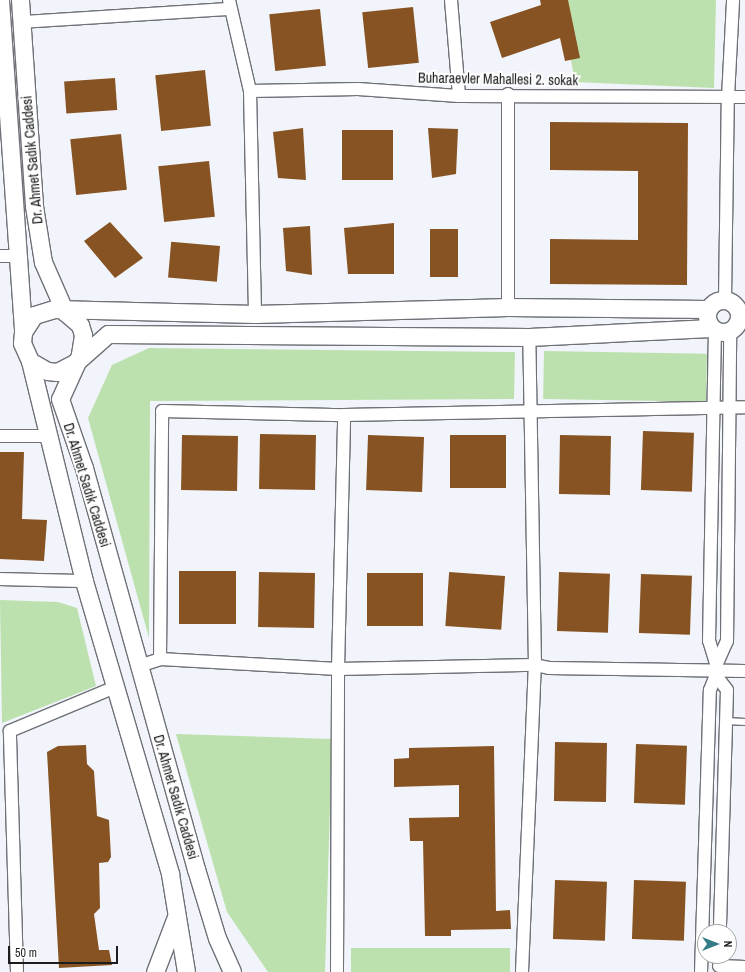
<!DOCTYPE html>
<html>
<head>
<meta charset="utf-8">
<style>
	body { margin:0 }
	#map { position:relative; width:745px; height:972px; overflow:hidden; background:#f1f4fa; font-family:"Archivo Narrow",sans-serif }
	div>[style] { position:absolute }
	.green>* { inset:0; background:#bde1ae; transform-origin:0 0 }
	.building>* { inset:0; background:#875322; transform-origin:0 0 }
	.roads { filter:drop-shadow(1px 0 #6f7177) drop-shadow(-1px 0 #6f7177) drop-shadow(0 1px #6f7177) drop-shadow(0 -1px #6f7177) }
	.lane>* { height:6px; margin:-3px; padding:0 3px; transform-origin:3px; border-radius:3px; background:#fff }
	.street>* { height:12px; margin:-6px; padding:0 6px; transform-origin:6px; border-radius:6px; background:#fff }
	.secondary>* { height:17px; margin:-8.5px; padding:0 8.5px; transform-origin:8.5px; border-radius:8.5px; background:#fff }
	.secondary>.ring { margin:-8.5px; padding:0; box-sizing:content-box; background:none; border:17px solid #fff; border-radius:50% }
	span { translate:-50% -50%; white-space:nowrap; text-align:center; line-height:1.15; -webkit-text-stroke:4px #fff; paint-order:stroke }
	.street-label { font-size:14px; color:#1c1d1f }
	.north { position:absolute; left:697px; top:924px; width:40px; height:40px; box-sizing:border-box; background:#fff; border:1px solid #a4a5a5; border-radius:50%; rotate:90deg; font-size:11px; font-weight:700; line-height:16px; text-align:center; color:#1c1d1f }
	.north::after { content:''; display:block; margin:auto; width:14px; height:18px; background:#367b88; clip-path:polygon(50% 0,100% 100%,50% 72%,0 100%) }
	.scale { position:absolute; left:8px; top:946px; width:110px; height:18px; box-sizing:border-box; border:2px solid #1c1d1f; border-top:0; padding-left:5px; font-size:12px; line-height:14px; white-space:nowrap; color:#1c1d1f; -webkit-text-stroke:3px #fff; paint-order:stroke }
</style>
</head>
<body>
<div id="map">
	<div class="green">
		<div style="clip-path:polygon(560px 0,716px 0,714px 88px,575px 82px)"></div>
		<div style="clip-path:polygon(149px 348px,515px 352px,514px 399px,150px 401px,149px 638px,88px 418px,112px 365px)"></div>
		<div style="left:544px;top:351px;width:163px;height:48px;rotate:1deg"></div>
		<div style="clip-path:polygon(0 600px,58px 602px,77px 608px,96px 686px,2px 723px)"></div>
		<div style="clip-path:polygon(176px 734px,332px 739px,325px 972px,268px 972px,227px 912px)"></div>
		<div style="left:351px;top:948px;width:159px;height:24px"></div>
	</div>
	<div class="building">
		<div style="clip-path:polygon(540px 0,568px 0,580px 58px,565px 61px,560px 38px,502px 58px,490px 22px,541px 5px)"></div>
		<div style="left:413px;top:7px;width:56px;height:51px;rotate:84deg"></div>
		<div style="left:320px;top:9px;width:57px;height:51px;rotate:84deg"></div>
		<div style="left:205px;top:70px;width:56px;height:50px;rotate:84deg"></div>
		<div style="left:115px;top:78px;width:32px;height:51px;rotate:86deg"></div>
		<div style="clip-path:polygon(550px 122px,688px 123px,687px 285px,550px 284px,550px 239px,638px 240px,638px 171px,550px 170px)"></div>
		<div style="clip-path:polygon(303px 128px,306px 180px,278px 178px,273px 132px)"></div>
		<div style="clip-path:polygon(428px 128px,458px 129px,456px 174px,432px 178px)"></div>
		<div style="left:393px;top:130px;width:50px;height:51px;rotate:90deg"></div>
		<div style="left:121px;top:134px;width:56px;height:51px;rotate:84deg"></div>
		<div style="left:209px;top:161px;width:56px;height:51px;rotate:84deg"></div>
		<div style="clip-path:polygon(110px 222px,143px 258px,115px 278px,84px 241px)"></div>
		<div style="clip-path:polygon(394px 223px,394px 274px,348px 274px,344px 228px)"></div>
		<div style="clip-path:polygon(310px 226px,312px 275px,286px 271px,283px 228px)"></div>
		<div style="left:458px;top:229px;width:48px;height:28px;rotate:90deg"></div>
		<div style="left:220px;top:246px;width:36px;height:49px;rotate:95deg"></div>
		<div style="left:643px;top:431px;width:51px;height:59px;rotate:2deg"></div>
		<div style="left:316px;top:435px;width:55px;height:56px;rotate:91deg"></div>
		<div style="left:450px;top:435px;width:56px;height:53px"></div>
		<div style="left:560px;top:435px;width:51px;height:59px;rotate:1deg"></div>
		<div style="left:238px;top:436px;width:55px;height:56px;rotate:91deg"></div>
		<div style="left:424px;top:437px;width:55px;height:56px;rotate:92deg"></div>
		<div style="clip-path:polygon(0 452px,24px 452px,22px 519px,47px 520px,44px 561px,0 559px)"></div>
		<div style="left:179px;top:571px;width:57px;height:53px"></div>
		<div style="left:559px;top:572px;width:51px;height:59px;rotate:2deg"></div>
		<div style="left:315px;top:573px;width:55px;height:56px;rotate:91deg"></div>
		<div style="left:367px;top:573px;width:56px;height:53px"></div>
		<div style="left:641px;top:574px;width:51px;height:59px;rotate:2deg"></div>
		<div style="left:505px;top:576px;width:54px;height:56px;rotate:94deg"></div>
		<div style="left:555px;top:742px;width:52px;height:59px;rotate:1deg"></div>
		<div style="left:636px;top:744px;width:51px;height:59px;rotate:2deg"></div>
		<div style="clip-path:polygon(86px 745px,87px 764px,94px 771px,97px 816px,109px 820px,111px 857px,108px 862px,99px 863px,100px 908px,94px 914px,99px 950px,109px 950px,112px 965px,59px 968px,47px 752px,58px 746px)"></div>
		<div style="clip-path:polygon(494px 746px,496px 911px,510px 910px,511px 929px,451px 930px,451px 936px,425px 936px,423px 841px,410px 841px,409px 818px,459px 817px,459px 785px,394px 787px,394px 759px,409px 758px,409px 748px)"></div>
		<div style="left:555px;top:880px;width:52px;height:59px;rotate:2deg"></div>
		<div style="left:634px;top:880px;width:52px;height:59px;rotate:2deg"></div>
	</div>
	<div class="roads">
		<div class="lane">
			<div style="left:726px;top:721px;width:19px;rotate:3deg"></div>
		</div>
		<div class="street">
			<div style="left:229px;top:0;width:93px;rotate:77deg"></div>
			<div style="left:250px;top:91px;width:223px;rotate:88.7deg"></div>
			<div style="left:451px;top:0;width:96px;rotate:85.2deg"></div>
			<div style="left:22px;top:22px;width:208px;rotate:-3.6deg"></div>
			<div style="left:250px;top:91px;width:108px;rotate:-1.1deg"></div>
			<div style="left:358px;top:89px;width:101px;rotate:4deg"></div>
			<div style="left:459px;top:96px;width:286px;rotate:0.2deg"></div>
			<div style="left:508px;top:94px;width:213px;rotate:90deg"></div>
			<div style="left:0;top:256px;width:17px"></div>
			<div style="left:725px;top:300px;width:203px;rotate:-89.2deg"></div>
			<div style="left:728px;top:97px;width:97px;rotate:-87deg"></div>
			<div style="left:0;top:436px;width:47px"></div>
			<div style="left:0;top:579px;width:84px;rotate:1.4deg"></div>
			<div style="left:160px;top:659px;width:248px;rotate:-89.5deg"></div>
			<div style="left:162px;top:411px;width:182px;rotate:1.3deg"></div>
			<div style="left:344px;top:415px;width:401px;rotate:-1.1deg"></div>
			<div style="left:718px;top:661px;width:22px;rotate:-66deg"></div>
			<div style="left:727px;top:641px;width:310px;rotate:-89.4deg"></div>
			<div style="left:139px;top:666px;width:22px;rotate:-18deg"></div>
			<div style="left:160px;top:659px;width:178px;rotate:3.2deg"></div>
			<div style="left:338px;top:669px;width:197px;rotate:-1.2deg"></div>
			<div style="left:535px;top:665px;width:14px;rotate:12deg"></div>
			<div style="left:549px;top:668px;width:196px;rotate:0.9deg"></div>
			<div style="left:717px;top:677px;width:16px;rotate:52deg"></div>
			<div style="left:727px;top:690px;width:242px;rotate:91.7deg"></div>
			<div style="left:719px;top:966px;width:26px;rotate:2deg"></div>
			<div style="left:17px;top:972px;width:241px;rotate:-91.7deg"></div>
			<div style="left:10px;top:731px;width:114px;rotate:-22.7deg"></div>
			<div style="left:337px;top:972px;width:303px;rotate:-89.8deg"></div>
			<div style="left:338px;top:669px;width:254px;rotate:-88.6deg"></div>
			<div style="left:522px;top:972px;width:307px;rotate:-87.6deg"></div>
			<div style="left:535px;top:665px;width:328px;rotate:-91deg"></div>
			<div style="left:701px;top:972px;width:282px;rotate:-88.2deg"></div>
			<div style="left:710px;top:690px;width:22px;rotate:-68deg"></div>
			<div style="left:718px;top:670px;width:30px;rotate:-107deg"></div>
			<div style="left:709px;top:641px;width:310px;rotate:-88.9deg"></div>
		</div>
		<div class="secondary">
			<div style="left:0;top:0;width:333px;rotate:86deg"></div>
			<div style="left:20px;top:0;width:206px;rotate:86.1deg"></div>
			<div style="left:34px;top:206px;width:57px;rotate:80.9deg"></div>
			<div style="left:43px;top:262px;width:55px;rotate:66.3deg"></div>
			<div style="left:65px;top:312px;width:20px;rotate:41deg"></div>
			<div style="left:80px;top:325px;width:10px;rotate:73deg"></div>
			<div style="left:83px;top:335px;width:20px;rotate:99deg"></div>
			<div style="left:80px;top:355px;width:48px;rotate:114.4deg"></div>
			<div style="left:60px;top:399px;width:73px;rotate:70.8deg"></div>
			<div style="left:84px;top:468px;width:416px;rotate:74.4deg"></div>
			<div style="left:196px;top:869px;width:72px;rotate:73.1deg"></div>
			<div style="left:217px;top:938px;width:37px;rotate:66deg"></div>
			<div class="ring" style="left:707px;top:300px;width:15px;height:15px"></div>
			<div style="left:708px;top:309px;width:200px;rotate:-179.4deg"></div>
			<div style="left:508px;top:307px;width:253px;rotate:178.4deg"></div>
			<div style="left:255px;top:314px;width:201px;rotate:-178.6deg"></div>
			<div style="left:54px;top:309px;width:21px;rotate:163deg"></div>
			<div style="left:34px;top:315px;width:20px;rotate:123deg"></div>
			<div style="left:23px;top:332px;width:11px;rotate:95deg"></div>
			<div style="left:22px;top:343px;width:20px;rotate:66deg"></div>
			<div style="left:30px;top:361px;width:20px;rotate:30deg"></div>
			<div style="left:47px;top:371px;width:10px;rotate:6deg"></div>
			<div style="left:57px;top:372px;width:20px;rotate:-27deg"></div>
			<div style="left:75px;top:363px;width:44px;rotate:-41.3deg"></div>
			<div style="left:108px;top:334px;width:421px;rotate:0.4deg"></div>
			<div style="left:529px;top:337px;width:182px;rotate:-2.8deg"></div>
			<div style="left:30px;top:361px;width:227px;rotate:76.2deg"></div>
			<div style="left:84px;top:581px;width:305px;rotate:73.6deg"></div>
			<div style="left:170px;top:874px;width:99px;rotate:80.7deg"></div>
			<div style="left:155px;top:972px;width:59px;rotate:-69.1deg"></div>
		</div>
	</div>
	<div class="street-label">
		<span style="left:498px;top:79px;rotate:1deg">Buharaevler Mahallesi 2. sokak</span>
		<span style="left:32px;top:160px;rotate:-95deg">Dr. Ahmet Sadık Caddesi</span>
		<span style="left:87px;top:485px;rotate:73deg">Dr. Ahmet Sadık Caddesi</span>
		<span style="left:176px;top:797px;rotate:74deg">Dr. Ahmet Sadık Caddesi</span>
	</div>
	<div class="north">N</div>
	<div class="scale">50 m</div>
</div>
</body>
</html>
